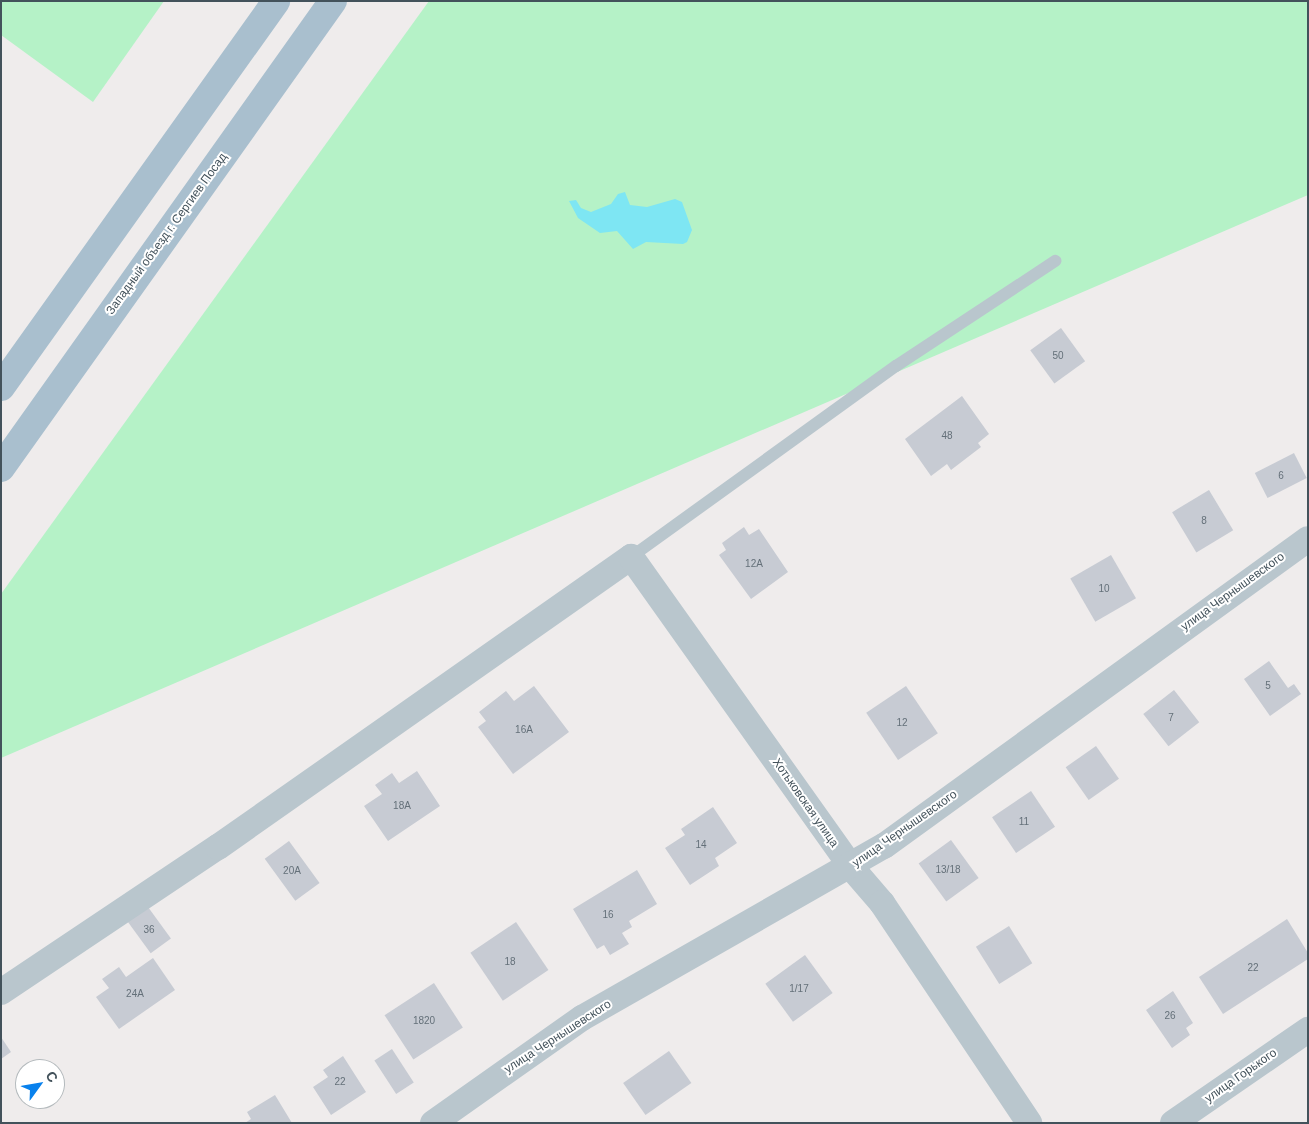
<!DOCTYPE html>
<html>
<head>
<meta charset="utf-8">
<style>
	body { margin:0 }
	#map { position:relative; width:1309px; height:1124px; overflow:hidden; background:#efecec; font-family:Arial,sans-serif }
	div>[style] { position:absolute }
	.green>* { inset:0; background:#b5f2c7 }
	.water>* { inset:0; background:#7ee6f3 }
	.building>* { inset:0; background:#c7cbd3; transform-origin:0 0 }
	.service>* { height:12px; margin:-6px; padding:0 6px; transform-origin:6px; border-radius:6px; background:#b9c6cd }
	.minor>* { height:26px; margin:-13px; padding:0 13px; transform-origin:13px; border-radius:13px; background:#b9c6cd }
	.primary>* { height:28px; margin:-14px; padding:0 14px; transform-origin:14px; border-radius:14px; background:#a9bfce }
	span { translate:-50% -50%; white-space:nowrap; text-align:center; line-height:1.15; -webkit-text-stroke:4px #fff; paint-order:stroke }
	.number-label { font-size:10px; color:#647079 }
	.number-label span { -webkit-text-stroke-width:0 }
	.street-label { font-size:12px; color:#43525b }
	.frame { position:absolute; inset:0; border:2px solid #43525b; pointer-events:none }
	.north { position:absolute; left:15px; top:1059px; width:50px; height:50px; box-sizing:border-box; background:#fff; border:1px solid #b4babd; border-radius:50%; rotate:58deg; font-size:14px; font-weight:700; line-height:20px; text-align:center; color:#43525b }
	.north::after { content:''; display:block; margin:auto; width:18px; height:22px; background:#0881ed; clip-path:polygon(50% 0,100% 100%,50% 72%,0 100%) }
</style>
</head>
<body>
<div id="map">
	<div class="green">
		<div style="clip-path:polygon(1px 1px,164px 1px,93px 102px,1px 35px)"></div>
		<div style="clip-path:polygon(429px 1px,1308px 1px,1308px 195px,1px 758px,1px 594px)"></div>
	</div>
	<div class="water">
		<div style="clip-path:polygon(625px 192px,630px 205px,647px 207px,675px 199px,682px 202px,692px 230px,687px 242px,683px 244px,646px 242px,633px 249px,617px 231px,600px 233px,578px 218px,569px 201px,576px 200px,581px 208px,591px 212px,611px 204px,618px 194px)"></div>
	</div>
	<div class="building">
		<div style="left:1061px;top:328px;width:41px;height:38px;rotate:54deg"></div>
		<div style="clip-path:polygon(962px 396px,989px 434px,978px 443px,981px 447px,951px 470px,947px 464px,931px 476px,905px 439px)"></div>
		<div style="left:1294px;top:453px;width:28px;height:44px;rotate:63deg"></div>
		<div style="left:1209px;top:490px;width:47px;height:43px;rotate:59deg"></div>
		<div style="clip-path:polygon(744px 527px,749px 535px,759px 529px,788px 572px,751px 599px,719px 555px,726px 550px,722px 543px)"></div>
		<div style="left:1111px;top:555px;width:50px;height:47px;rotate:60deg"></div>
		<div style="clip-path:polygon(1269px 661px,1288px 688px,1294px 684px,1301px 694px,1270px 716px,1244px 679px)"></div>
		<div style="clip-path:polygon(534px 686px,569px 732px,513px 774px,478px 727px,486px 721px,479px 712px,506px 691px,514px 701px)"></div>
		<div style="left:906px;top:686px;width:57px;height:48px;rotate:56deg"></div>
		<div style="left:1174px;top:690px;width:41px;height:39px;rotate:52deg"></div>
		<div style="left:1096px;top:746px;width:40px;height:37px;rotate:55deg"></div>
		<div style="clip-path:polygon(417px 771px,440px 806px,388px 841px,364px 806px,382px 794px,375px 785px,392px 773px,399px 783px)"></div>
		<div style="left:1031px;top:791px;width:43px;height:47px;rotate:56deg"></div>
		<div style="clip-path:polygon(713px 807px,737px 843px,715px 858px,719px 866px,690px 885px,665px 848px,685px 835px,681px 829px)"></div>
		<div style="left:951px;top:840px;width:47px;height:40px;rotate:54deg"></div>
		<div style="left:289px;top:841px;width:52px;height:30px;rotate:54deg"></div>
		<div style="clip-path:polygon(637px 870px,657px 904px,629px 921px,632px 927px,622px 933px,629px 944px,610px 955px,604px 945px,597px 949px,573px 909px)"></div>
		<div style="left:148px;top:907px;width:39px;height:25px;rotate:54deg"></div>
		<div style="clip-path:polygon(1287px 919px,1308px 953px,1308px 959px,1223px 1014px,1199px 977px)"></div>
		<div style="left:516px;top:922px;width:58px;height:55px;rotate:56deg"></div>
		<div style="left:1009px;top:926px;width:44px;height:39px;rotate:58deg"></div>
		<div style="left:805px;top:955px;width:47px;height:49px;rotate:54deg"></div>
		<div style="clip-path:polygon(153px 958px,175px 990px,119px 1029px,96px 997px,109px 988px,102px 979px,119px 967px,126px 977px)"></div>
		<div style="left:434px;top:983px;width:53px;height:59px;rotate:57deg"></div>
		<div style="clip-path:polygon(1173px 991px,1193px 1023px,1186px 1028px,1190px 1035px,1172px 1048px,1146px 1010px)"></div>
		<div style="clip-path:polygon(1px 1037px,11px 1052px,1px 1059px)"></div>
		<div style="left:392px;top:1049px;width:40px;height:21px;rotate:57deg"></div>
		<div style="left:669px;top:1051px;width:39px;height:56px;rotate:55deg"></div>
		<div style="clip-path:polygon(343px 1056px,366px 1092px,331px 1115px,313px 1087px,328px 1077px,323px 1070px)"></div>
		<div style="clip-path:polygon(275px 1095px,292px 1123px,245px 1123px,251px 1119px,247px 1112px)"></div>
	</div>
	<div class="service">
		<div style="left:631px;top:557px;width:327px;rotate:-35.8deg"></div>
		<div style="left:896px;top:366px;width:191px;rotate:-33.4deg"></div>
	</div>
	<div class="minor">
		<div style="left:1px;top:992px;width:261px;rotate:-33.8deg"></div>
		<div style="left:218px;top:847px;width:505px;rotate:-35.08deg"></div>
		<div style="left:631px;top:557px;width:380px;rotate:54.6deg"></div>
		<div style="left:851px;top:867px;width:48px;rotate:49.3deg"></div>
		<div style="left:882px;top:903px;width:265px;rotate:56.2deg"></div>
		<div style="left:433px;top:1123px;width:182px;rotate:-35.2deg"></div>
		<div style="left:582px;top:1018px;width:348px;rotate:-29.7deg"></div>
		<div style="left:884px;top:846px;width:523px;rotate:-35.91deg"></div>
		<div style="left:1173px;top:1123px;width:164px;rotate:-34.6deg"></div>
	</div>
	<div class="primary">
		<div style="left:1px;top:387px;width:474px;rotate:-54.5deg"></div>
		<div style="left:1px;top:468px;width:573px;rotate:-54.59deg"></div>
	</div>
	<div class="number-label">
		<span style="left:1058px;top:356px">50</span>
		<span style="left:947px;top:436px">48</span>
		<span style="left:1281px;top:476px">6</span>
		<span style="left:1204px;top:521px">8</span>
		<span style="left:754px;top:564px">12А</span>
		<span style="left:1104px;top:589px">10</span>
		<span style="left:1268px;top:686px">5</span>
		<span style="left:1171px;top:718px">7</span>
		<span style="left:902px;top:723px">12</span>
		<span style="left:524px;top:730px">16А</span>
		<span style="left:402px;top:806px">18А</span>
		<span style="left:1024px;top:822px">11</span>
		<span style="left:701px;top:845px">14</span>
		<span style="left:948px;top:870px">13/18</span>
		<span style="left:292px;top:871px">20А</span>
		<span style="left:608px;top:915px">16</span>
		<span style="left:149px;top:930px">36</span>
		<span style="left:510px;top:962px">18</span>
		<span style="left:1253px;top:968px">22</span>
		<span style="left:799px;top:989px">1/17</span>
		<span style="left:135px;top:994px">24А</span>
		<span style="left:1170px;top:1016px">26</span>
		<span style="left:424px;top:1021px">1820</span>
		<span style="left:340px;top:1082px">22</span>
	</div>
	<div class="street-label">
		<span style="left:167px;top:234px;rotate:-54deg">Западный объезд г. Сергиев Посад</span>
		<span style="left:1233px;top:592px;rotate:-36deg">улица Чернышевского</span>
		<span style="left:805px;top:803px;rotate:55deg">Хотьковская улица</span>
		<span style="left:905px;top:829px;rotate:-35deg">улица Чернышевского</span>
		<span style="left:558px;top:1037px;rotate:-33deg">улица Чернышевского</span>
		<span style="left:1241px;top:1076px;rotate:-35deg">улица Горького</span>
	</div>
	<div class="frame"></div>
	<div class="north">С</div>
</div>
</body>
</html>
